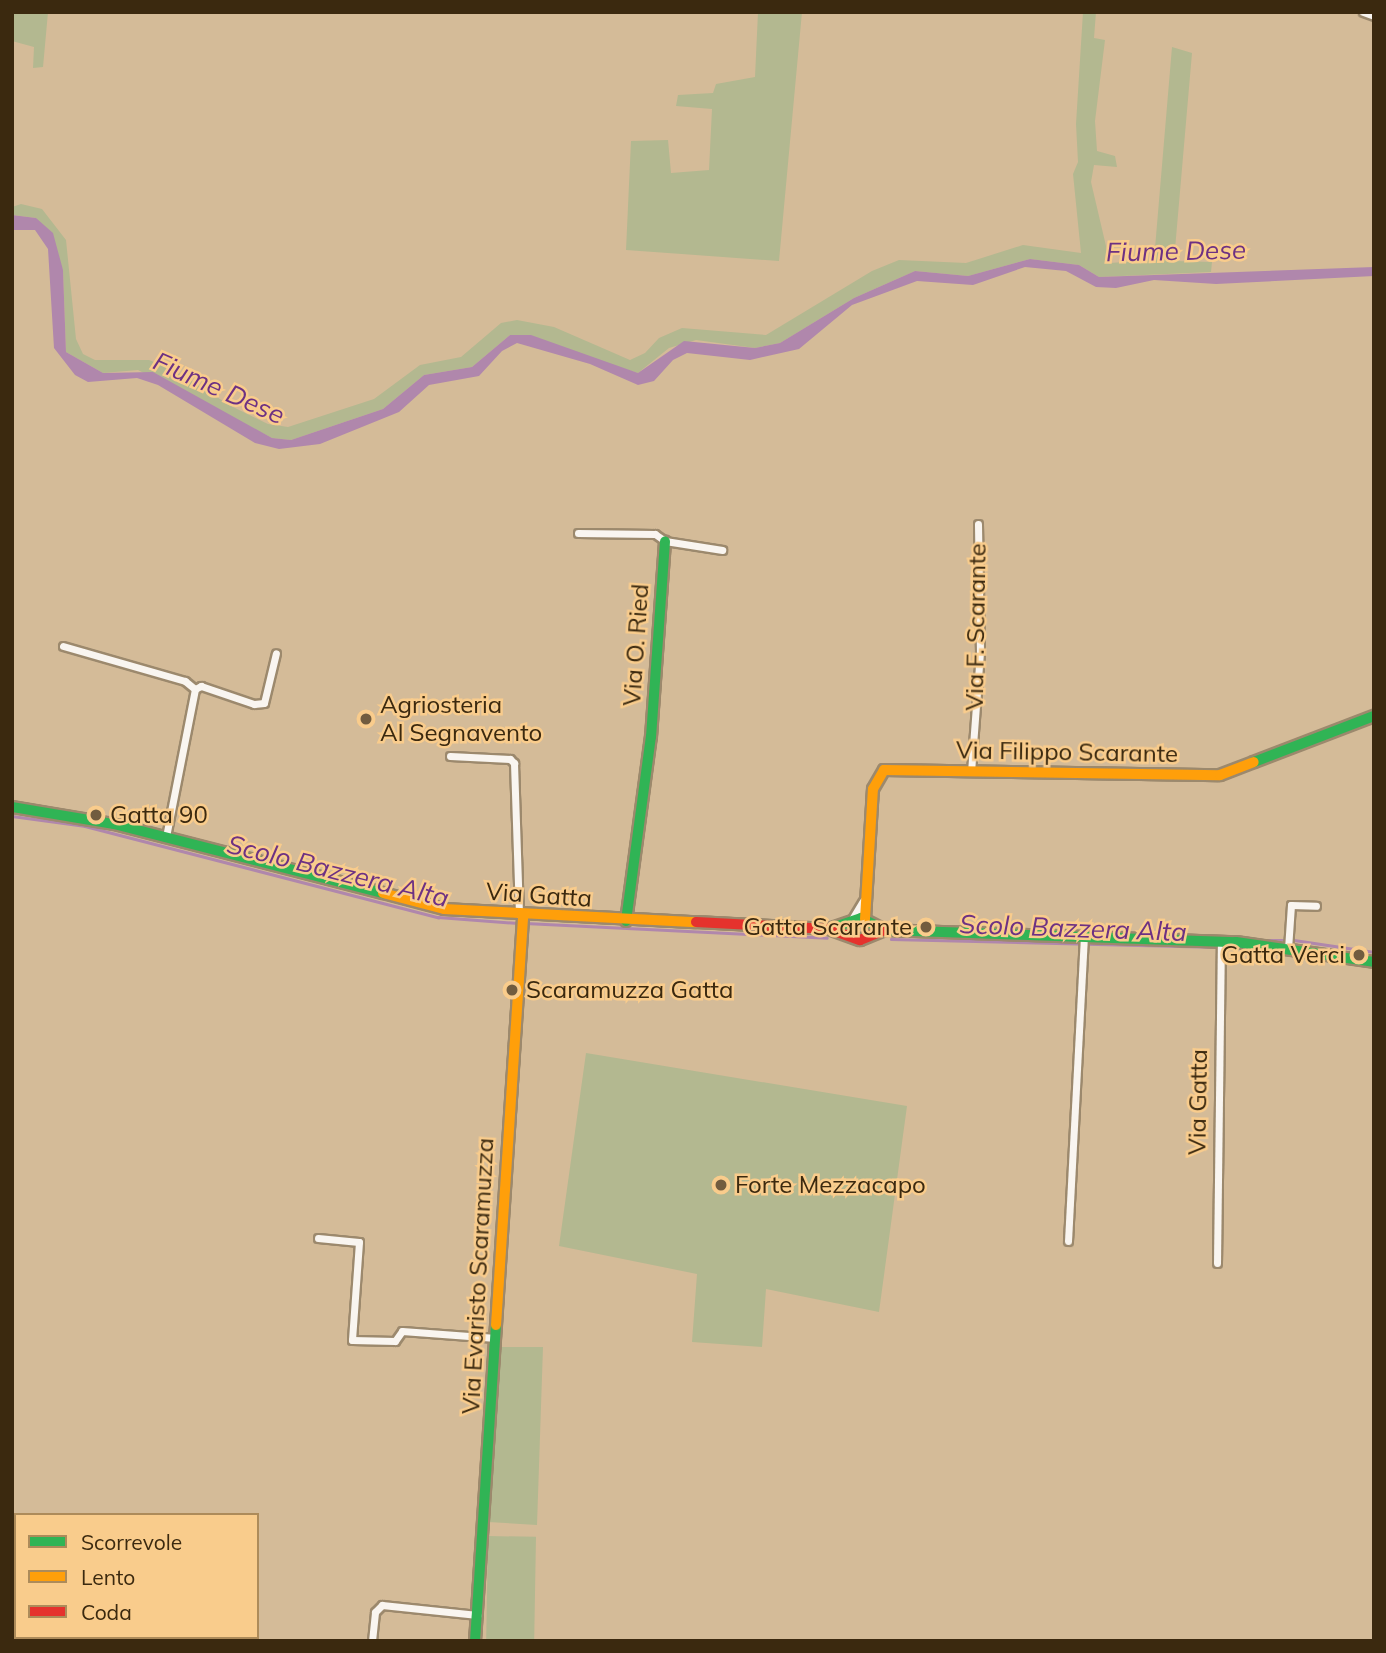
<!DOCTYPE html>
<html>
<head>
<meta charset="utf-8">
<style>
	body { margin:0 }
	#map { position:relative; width:1386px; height:1653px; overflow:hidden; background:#d4bb98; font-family:Mulish,sans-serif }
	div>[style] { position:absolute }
	.green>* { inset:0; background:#b3b890; transform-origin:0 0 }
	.water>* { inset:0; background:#b087ac }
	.stream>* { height:2.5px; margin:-1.25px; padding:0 1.25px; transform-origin:1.25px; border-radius:1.25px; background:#b087ac }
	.roads { filter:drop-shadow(2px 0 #9c896d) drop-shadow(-2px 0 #9c896d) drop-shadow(0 2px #9c896d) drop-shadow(0 -2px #9c896d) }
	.street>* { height:7px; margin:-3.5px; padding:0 3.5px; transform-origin:3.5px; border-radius:3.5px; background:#f9f5f0 }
	.fast>* { height:10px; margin:-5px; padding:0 5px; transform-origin:5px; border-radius:5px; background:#30b455 }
	.slow>* { height:10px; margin:-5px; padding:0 5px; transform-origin:5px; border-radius:5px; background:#ff9f0a }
	.jam>* { height:10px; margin:-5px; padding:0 5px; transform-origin:5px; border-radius:5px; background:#e5322d }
	.dots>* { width:19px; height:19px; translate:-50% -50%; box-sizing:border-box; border:4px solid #f9cc8c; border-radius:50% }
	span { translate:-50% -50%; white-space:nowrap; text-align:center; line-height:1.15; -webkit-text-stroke:5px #f9cc8c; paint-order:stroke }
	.street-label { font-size:24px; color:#3b290f }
	.poi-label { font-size:24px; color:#3b290f }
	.left { translate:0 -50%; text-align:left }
	.right { translate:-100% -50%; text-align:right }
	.water-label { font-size:26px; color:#6d3183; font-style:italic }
	.frame { position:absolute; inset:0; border:14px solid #3b290f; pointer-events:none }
	.legend { position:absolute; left:14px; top:1513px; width:245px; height:126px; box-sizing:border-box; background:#f9cc8c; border:2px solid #ad8b5a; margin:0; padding:9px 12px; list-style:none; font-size:21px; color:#3b290f }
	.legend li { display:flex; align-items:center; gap:14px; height:35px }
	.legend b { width:35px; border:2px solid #ad8b5a }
</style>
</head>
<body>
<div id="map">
	<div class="green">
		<div style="clip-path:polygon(12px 12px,48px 12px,43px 67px,33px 68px,34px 47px,12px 41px)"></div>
		<div style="clip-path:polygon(758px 12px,802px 12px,779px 261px,626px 250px,631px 141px,668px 140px,671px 173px,709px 170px,712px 109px,676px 106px,678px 95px,713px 93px,716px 84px,755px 77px)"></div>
		<div style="clip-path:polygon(1083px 12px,1096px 12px,1094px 38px,1105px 40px,1095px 121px,1097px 151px,1115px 156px,1117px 167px,1094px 165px,1091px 182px,1110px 263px,1154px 260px,1172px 47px,1192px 53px,1174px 261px,1212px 262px,1211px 272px,1099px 277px,1079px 265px,1030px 259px,968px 276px,915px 271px,854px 298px,780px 343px,755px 348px,696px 340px,669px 348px,638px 373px,510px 335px,472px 367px,424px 375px,383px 409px,291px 440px,272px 438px,138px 370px,103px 373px,66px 352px,63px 270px,36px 218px,12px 215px,12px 207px,21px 204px,42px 209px,66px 240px,76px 339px,83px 354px,95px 360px,149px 360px,174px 370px,231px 406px,268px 424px,288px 427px,374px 399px,420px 365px,461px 357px,501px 323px,517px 320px,554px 327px,630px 360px,645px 353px,659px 338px,682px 328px,766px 335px,872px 271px,899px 260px,966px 263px,1023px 245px,1081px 253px,1073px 174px,1078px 162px,1076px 124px)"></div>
		<div style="clip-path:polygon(586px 1053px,907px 1106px,879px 1312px,766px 1289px,762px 1347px,692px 1342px,697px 1274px,559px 1246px)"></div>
		<div style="clip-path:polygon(501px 1347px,543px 1347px,537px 1525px,488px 1522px)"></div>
		<div style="left:488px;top:1536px;width:48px;height:105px;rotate:1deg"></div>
	</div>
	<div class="water">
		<div style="clip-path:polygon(12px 215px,36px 218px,53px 233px,63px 270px,66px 352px,103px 373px,153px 372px,272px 438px,291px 440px,383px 409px,424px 375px,472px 367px,510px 335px,531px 335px,638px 373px,684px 341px,755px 348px,780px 343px,854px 298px,915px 271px,968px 276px,1030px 259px,1079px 265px,1099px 277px,1374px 267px,1374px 276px,1216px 284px,1154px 280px,1116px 288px,1096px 287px,1066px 271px,1025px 267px,973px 285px,917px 281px,852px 305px,799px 349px,750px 360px,687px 353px,673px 360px,654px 381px,638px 385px,590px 364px,517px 343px,502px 351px,479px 376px,429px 385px,399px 412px,320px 444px,279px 449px,255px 443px,158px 385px,137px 378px,88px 382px,75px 375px,54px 348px,48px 249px,35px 230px,12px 230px)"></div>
	</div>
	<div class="stream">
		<div style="left:12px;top:816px;width:74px;rotate:7.8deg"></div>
		<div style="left:85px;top:826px;width:365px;rotate:14.5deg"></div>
		<div style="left:438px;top:917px;width:80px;rotate:4.3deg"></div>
		<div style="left:525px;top:923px;width:302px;rotate:2.8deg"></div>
		<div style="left:891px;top:939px;width:359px;rotate:1.4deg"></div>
		<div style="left:1253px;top:940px;width:32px"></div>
		<div style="left:1294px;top:940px;width:81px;rotate:8.5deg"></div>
	</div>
	<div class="roads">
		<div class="street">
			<div style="left:1363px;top:12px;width:12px;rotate:20deg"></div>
			<div style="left:578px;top:533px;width:77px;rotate:0.7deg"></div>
			<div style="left:655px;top:534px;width:12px;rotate:35deg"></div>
			<div style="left:665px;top:541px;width:58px;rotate:9deg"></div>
			<div style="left:63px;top:646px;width:127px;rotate:16deg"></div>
			<div style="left:185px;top:681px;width:13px;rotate:39deg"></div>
			<div style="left:195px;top:689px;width:151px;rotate:101.1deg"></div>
			<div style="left:195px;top:689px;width:7px;rotate:-27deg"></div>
			<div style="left:201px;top:686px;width:56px;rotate:18.8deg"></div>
			<div style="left:254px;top:704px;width:10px;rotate:-6deg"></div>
			<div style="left:264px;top:703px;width:51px;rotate:-76.5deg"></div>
			<div style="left:450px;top:756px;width:60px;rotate:2.9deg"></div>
			<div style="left:510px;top:759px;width:6px;rotate:45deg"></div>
			<div style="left:514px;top:763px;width:151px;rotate:88.1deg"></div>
			<div style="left:971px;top:772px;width:120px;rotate:-85.7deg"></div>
			<div style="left:980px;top:652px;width:128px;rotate:-90.9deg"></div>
			<div style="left:852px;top:919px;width:21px;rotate:-59deg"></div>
			<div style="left:1288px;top:949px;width:44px;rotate:-86.1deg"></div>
			<div style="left:1291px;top:905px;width:25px;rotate:2deg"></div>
			<div style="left:318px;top:1238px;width:41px;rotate:5.6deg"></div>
			<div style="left:359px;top:1242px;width:98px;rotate:94.1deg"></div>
			<div style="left:352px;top:1340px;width:43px;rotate:1.3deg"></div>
			<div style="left:395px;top:1341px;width:12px;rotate:-55deg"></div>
			<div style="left:402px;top:1331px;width:94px;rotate:4.3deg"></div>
			<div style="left:1068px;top:1241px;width:304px;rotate:-87deg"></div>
			<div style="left:1217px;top:1263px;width:321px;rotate:-89.3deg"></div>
			<div style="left:372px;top:1641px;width:29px;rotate:-84deg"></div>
			<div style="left:375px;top:1612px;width:10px;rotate:-45deg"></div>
			<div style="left:382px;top:1605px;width:96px;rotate:6deg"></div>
		</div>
		<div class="fast">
			<div style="left:1254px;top:762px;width:129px;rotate:-21deg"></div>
			<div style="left:12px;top:807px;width:103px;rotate:9.5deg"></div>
			<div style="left:114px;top:824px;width:278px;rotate:14.4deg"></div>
			<div style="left:626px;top:921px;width:186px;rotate:-82.3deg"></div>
			<div style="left:651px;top:737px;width:196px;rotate:-85.9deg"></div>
			<div style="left:829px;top:929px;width:34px;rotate:-19deg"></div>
			<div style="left:861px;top:918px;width:27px;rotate:27deg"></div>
			<div style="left:885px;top:930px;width:351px;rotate:2deg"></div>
			<div style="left:1236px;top:942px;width:139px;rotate:8.2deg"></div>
			<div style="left:475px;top:1641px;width:317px;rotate:-86.2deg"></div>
		</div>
		<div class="slow">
			<div style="left:383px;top:893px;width:63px;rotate:14.7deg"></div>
			<div style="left:444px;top:909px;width:252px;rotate:3deg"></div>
			<div style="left:865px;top:919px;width:130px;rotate:-86.5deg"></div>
			<div style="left:873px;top:789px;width:22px;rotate:-60deg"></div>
			<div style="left:884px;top:770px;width:336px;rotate:0.9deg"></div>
			<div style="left:1220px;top:775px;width:36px;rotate:-21deg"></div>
			<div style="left:496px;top:1325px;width:412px;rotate:-86.2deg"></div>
		</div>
		<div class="jam">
			<div style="left:696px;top:922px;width:133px;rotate:3deg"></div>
			<div style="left:829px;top:929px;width:33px;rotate:20deg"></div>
			<div style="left:860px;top:940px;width:27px;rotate:-22deg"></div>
		</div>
	</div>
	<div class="dots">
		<div style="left:366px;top:719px;background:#715c3f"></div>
		<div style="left:96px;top:815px;background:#715c3f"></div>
		<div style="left:926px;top:927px;background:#715c3f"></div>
		<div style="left:1359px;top:955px;background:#715c3f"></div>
		<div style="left:512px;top:990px;background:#715c3f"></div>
		<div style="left:721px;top:1185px;background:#715c3f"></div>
	</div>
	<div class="street-label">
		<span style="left:976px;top:627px;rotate:-89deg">Via F. Scarante</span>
		<span style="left:636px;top:645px;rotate:-86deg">Via O. Ried</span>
		<span style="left:1067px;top:752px;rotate:1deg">Via Filippo Scarante</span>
		<span style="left:539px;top:895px;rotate:4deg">Via Gatta</span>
		<span style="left:1198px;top:1102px;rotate:-89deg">Via Gatta</span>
		<span style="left:478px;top:1276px;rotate:-87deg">Via Evaristo Scaramuzza</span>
	</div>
	<div class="poi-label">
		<span class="left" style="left:380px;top:719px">Agriosteria<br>Al Segnavento</span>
		<span class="left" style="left:110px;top:815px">Gatta 90</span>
		<span class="right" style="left:912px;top:927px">Gatta Scarante</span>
		<span class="right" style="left:1345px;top:955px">Gatta Verci</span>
		<span class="left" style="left:526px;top:990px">Scaramuzza Gatta</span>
		<span class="left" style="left:735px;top:1185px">Forte Mezzacapo</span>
	</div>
	<div class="water-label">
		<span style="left:1176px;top:251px;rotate:-1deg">Fiume Dese</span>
		<span style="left:219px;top:388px;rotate:24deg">Fiume Dese</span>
		<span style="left:338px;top:871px;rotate:14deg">Scolo Bazzera Alta</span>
		<span style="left:1073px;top:928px;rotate:2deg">Scolo Bazzera Alta</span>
	</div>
	<div class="frame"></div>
	<ul class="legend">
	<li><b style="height:9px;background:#30b455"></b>Scorrevole</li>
	<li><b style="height:9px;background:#ff9f0a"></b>Lento</li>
	<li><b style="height:9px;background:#e5322d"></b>Coda</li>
	</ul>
</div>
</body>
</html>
